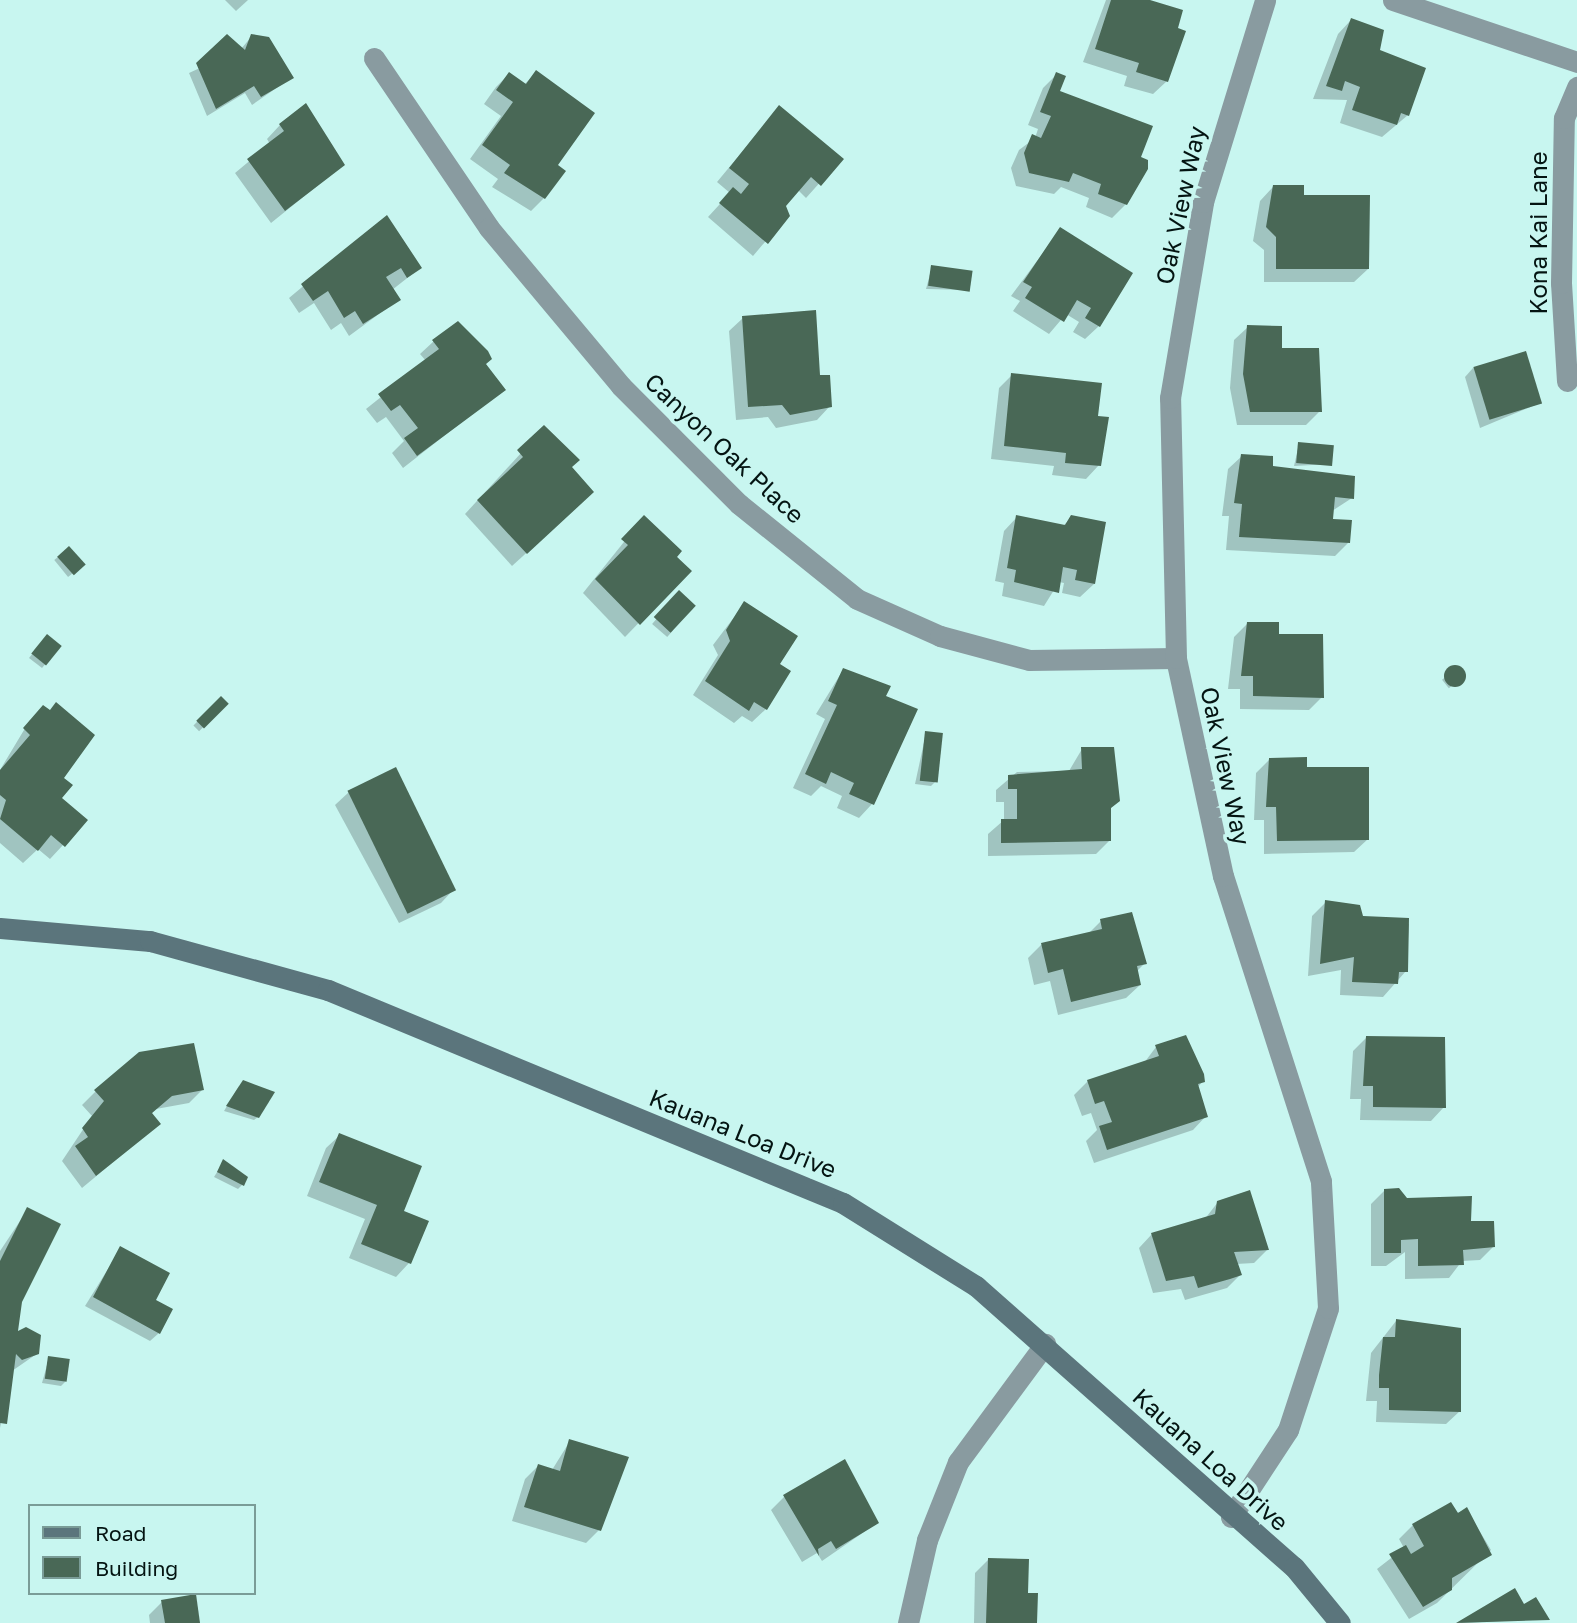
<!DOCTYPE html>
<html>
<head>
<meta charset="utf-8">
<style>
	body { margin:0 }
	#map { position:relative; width:1577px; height:1623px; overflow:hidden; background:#c8f6f0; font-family:"Golos Text",sans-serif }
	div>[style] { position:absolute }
	.shadow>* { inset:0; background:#0003; transform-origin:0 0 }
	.building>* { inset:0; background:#496856; transform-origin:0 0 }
	.round { border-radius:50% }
	.street>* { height:21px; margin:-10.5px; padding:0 10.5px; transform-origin:10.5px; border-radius:10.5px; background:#899ba0 }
	.secondary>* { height:21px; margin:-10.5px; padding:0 10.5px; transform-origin:10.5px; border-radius:10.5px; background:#5b757c }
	span { translate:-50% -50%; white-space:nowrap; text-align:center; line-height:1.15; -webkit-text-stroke:7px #c8f6f0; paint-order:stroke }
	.street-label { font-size:24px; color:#041412 }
	.legend { position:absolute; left:28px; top:1504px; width:228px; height:91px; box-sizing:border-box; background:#c8f6f0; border:2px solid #7a9c97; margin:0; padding:9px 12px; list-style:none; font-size:21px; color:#041412 }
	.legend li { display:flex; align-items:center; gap:14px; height:35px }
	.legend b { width:35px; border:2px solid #7a9c97 }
</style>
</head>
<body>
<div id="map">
	<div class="shadow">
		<div style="clip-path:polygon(225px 0,248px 0,236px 11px)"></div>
		<div style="clip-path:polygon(1106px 0,1145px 0,1167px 81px,1153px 94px,1124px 86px,1127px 76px,1083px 62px)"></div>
		<div style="clip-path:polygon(1351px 20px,1378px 51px,1408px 115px,1382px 137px,1340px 123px,1347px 100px,1313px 99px,1338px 34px)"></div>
		<div style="clip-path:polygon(252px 36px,291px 78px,252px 105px,245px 93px,207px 116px,189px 73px,241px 49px)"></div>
		<div style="clip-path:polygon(536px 72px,555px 165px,544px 198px,531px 211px,492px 187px,498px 179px,470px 159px,501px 116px,484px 104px,496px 87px,509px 74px,524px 85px)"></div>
		<div style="clip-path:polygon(1057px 74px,1058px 92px,1126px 204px,1112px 218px,1086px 207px,1089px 198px,1061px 187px,1054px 194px,1016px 186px,1011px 168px,1019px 150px,1035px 138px,1038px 129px,1028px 125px,1043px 88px)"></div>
		<div style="clip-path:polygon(779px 107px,841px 159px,806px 198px,798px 190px,784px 206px,788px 215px,753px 256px,708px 217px,730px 193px,717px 182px)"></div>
		<div style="clip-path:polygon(280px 125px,343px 165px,271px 223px,235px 173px,270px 144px,267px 139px)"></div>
		<div style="clip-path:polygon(1273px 187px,1368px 269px,1354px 282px,1264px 282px,1264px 250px,1253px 241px,1260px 201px)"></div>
		<div style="clip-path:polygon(386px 217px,420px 268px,392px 290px,398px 300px,349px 336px,341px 323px,331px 330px,314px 303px,299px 313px,289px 298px)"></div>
		<div style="clip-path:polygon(1060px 230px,1099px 326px,1085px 339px,1073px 332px,1079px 322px,1066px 314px,1049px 334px,1013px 311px,1020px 301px,1011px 296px)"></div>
		<div style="clip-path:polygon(932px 267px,969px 290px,926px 289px)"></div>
		<div style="clip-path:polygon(743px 318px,819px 377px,830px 406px,817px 420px,776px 428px,768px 417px,736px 420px,729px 331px)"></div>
		<div style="clip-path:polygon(1248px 327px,1280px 350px,1320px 411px,1306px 425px,1237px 425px,1230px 388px,1234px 340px)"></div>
		<div style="clip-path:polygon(434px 341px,484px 364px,503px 390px,403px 468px,392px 453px,404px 441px,386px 417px,377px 423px,366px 409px,426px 361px,420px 354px)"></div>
		<div style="clip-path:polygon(1473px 368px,1540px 403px,1480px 428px,1465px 377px)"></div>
		<div style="clip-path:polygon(1012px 375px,1096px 418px,1099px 465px,1086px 479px,1052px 475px,1054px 466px,991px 459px,999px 388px)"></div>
		<div style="clip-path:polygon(544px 428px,570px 468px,579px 505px,512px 566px,465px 514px)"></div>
		<div style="clip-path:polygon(1299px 444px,1331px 464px,1294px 466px)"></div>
		<div style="clip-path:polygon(1242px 456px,1352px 498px,1332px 511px,1331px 520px,1348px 543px,1335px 556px,1226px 550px,1229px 516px,1222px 516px,1228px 469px)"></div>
		<div style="clip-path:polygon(644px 517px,689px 571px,625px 637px,583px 593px)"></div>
		<div style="clip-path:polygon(1017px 517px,1063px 526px,1072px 517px,1094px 584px,1080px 597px,1062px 593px,1064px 583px,1059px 582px,1044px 606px,1002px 596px,1004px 583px,995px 581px,1004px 531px)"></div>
		<div style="left:69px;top:548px;width:22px;height:19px;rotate:51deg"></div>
		<div style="left:679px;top:593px;width:20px;height:41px;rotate:41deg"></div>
		<div style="clip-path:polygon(744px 604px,777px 664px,766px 709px,752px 722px,742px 716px,734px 723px,693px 695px,718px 655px,713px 645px)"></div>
		<div style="clip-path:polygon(1247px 624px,1277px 635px,1322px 697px,1309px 710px,1240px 709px,1240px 689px,1228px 689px,1234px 637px)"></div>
		<div style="clip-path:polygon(43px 640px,60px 647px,42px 668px,29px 658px)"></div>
		<div style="left:1457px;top:668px;width:11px;height:19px;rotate:52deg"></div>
		<div style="clip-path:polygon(843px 670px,884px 696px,872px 804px,859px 818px,837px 808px,842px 796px,821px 786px,811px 796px,793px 788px,825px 719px,816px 714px)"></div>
		<div style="left:221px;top:698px;width:8px;height:39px;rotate:45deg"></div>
		<div style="clip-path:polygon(30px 720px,61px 778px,63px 845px,50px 859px,38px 849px,23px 863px,0 843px,0 770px)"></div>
		<div style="clip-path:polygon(926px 733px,935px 782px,931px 786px,915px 784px)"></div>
		<div style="clip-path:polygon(1082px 749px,1109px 809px,1110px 840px,1096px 854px,988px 856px,988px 834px,1004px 820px,1004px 802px,996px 802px,996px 790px,1017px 772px,1069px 771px)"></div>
		<div style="clip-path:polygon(1270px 759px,1305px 769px,1368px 839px,1354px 852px,1264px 854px,1264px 820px,1254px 820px,1256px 773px)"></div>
		<div style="clip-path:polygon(349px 792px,454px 889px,441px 903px,399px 923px,335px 805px)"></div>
		<div style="clip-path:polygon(1326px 902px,1362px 918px,1409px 924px,1406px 971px,1383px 997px,1340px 995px,1341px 970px,1308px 976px,1312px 916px)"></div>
		<div style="clip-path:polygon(1101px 921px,1145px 963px,1136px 972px,1140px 985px,1126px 998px,1058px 1015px,1050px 981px,1034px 985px,1028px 958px,1041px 945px,1088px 934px)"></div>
		<div style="clip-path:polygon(1367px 1037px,1444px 1107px,1431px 1121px,1360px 1120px,1361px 1099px,1350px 1099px,1353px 1051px)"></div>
		<div style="clip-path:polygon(1156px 1047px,1203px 1081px,1197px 1088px,1206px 1116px,1193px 1130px,1094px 1163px,1086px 1141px,1097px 1130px,1091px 1113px,1082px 1116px,1074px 1095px,1088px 1081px,1144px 1063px)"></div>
		<div style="clip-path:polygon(239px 1086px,258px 1117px,254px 1120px,224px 1111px)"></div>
		<div style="clip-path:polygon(202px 1090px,189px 1103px,156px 1109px,151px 1114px,159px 1124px,82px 1188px,62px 1161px,92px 1116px,82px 1105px,96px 1091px)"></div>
		<div style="clip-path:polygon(340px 1135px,402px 1212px,409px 1263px,396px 1277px,349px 1258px,365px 1219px,307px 1196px,326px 1148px)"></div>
		<div style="clip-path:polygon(224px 1161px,242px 1185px,238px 1189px,214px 1177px)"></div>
		<div style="clip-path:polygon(1384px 1191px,1469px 1223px,1493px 1247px,1480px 1260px,1462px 1261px,1449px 1278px,1405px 1279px,1405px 1252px,1386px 1266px,1371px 1266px,1371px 1204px)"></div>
		<div style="clip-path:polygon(1218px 1202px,1267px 1250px,1254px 1263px,1236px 1264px,1240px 1275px,1227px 1288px,1185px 1300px,1181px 1289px,1153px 1293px,1139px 1248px,1152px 1234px,1204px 1220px)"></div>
		<div style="clip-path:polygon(28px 1209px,16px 1334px,38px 1353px,12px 1371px,0 1428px,0 1251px)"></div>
		<div style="clip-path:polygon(121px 1248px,159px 1333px,150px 1341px,85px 1306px)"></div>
		<div style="clip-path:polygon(1396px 1321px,1460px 1411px,1446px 1424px,1376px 1422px,1377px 1401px,1366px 1401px,1371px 1353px)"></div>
		<div style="clip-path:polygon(49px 1358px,65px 1382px,61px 1386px,42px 1383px)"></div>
		<div style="clip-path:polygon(570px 1441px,599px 1530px,586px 1543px,512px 1521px,525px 1479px,538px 1466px,552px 1470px)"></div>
		<div style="clip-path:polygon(784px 1497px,877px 1523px,822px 1561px,817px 1553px,802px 1562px,771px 1510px)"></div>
		<div style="clip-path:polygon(1467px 1510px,1491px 1550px,1437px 1603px,1409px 1619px,1377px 1569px,1404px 1548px,1399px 1539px,1413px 1525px)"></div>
		<div style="clip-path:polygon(989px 1559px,1026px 1595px,1035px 1623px,974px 1623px,975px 1573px)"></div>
		<div style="clip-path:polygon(1515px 1591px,1524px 1606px,1547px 1619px,1460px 1623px)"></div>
		<div style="clip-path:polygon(162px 1602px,198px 1623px,150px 1623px,149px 1615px)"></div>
	</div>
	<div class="building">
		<div style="clip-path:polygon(1111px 0,1150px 0,1183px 10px,1178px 28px,1186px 31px,1168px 82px,1136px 72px,1139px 63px,1095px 49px)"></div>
		<div style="clip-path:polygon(1351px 18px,1384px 30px,1380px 50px,1426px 68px,1409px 116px,1401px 113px,1397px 125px,1352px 110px,1360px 87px,1345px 81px,1342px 91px,1326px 86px)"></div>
		<div style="clip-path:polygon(227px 34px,245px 50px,251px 34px,269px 37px,294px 78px,261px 97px,254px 86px,216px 109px,196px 63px)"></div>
		<div style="clip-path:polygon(536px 70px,595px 113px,558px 165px,566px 171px,545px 199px,504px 173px,510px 165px,482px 145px,513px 102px,496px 90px,509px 72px,526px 84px)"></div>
		<div style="clip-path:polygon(1056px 72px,1066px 76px,1060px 91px,1153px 126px,1141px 157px,1148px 160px,1148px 169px,1127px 205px,1098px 194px,1101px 184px,1073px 173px,1069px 182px,1029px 173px,1024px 153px,1032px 134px,1041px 138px,1051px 116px,1040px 112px)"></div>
		<div style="clip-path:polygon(306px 103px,345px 165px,285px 211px,247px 159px,284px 131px,279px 124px)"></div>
		<div style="clip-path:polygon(779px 105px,844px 159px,821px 186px,811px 177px,786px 206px,790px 216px,768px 244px,719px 203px,733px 187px,741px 194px,749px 184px,729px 168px)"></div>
		<div style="clip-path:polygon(1273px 185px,1304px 185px,1304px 195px,1370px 195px,1369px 269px,1276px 269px,1276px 237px,1266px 227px)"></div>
		<div style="clip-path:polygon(387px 215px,422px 268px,407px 278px,401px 268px,386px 277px,401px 300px,363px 324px,355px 311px,344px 318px,328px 291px,313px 301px,301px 284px)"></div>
		<div style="clip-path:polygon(1060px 227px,1133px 273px,1100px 327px,1085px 318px,1091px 308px,1077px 300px,1064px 322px,1025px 298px,1032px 287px,1023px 282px)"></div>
		<div style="left:931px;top:265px;width:42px;height:21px;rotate:8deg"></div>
		<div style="clip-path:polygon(816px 310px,820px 375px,830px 375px,832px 407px,790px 415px,782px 405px,748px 407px,742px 316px)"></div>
		<div style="clip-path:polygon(458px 321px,488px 351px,492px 359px,486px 364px,506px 390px,417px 456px,404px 438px,418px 428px,400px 405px,391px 411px,378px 394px,439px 349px,432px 340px)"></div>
		<div style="clip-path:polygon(1247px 325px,1282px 326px,1282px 348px,1319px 348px,1322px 412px,1250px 412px,1243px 374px)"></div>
		<div style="left:1526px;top:351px;width:55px;height:55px;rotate:73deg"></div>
		<div style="clip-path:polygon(1011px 373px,1102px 383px,1098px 416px,1109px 417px,1101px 466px,1065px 463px,1066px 453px,1004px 446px)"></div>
		<div style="clip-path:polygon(544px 425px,580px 460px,572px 467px,594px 492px,527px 554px,477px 500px,523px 457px,517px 450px)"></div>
		<div style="left:1298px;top:442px;width:36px;height:21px;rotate:5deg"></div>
		<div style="clip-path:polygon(1241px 454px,1273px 456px,1273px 466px,1355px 476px,1354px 499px,1335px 497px,1333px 519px,1352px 520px,1350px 543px,1239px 537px,1242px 504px,1234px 503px)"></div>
		<div style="clip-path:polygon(644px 515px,682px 551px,677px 557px,692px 571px,640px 625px,595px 579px,628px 545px,621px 539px)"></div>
		<div style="clip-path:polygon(1016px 515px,1065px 525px,1071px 515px,1106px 522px,1095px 584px,1075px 580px,1077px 570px,1063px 567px,1059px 593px,1014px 582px,1016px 570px,1007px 568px)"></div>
		<div style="left:69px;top:546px;width:25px;height:16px;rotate:48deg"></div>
		<div style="left:679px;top:590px;width:23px;height:37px;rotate:43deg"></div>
		<div style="clip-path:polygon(744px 601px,798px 636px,780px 664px,791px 671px,767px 710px,754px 702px,749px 711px,705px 681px,730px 641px,726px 630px)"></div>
		<div style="clip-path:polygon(1247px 622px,1279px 622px,1279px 634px,1323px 634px,1324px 698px,1253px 696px,1253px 676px,1241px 676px)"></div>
		<div style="left:47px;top:634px;width:19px;height:25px;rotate:39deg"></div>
		<div class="round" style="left:1444px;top:665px;width:22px;height:22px"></div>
		<div style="clip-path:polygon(843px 668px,891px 686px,886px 696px,918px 709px,874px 805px,849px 794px,854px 783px,831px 772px,826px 784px,805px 774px,837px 705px,828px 701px)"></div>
		<div style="left:221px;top:696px;width:11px;height:35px;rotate:45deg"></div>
		<div style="clip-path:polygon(56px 702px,95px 735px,64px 778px,73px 785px,62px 798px,88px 820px,65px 847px,51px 835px,38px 851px,0 819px,6px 800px,0 795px,0 770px,30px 735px,23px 728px,43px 705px,50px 710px)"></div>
		<div style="left:925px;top:731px;width:18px;height:50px;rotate:6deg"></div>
		<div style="clip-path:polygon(1081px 747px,1114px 747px,1120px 801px,1111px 808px,1111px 841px,1001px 843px,1001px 819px,1017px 819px,1017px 789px,1008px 789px,1008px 775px,1082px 769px)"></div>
		<div style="clip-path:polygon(1307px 757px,1307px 767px,1369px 767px,1369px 840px,1277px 841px,1276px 807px,1266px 807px,1269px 758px)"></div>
		<div style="left:396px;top:767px;width:137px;height:54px;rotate:64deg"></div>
		<div style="clip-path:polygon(1325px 900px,1360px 905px,1363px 916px,1409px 918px,1408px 972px,1399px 972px,1398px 984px,1352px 982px,1354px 957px,1320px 964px)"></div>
		<div style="clip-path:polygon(1132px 912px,1147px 964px,1137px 966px,1141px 985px,1071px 1002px,1063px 969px,1048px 973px,1041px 943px,1102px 929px,1100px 919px)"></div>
		<div style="clip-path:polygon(1186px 1035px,1204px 1074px,1205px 1082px,1198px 1084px,1208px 1117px,1107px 1150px,1099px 1126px,1112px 1122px,1104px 1101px,1095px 1104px,1087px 1080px,1159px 1056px,1155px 1045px)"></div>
		<div style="clip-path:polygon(1366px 1036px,1445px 1037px,1446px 1108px,1373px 1107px,1373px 1086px,1363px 1086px)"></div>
		<div style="clip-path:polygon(194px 1043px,204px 1090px,172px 1096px,152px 1113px,161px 1124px,96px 1176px,75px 1146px,88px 1137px,82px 1128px,104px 1101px,94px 1090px,139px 1052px)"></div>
		<div style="clip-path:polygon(243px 1080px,275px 1092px,259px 1118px,226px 1106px)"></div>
		<div style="clip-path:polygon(339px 1133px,422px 1166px,404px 1211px,429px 1221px,411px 1264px,361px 1244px,377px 1205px,319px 1182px)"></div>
		<div style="clip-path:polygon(223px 1159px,248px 1177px,244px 1186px,217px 1172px)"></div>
		<div style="clip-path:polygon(1399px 1188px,1407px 1198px,1472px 1196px,1471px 1221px,1494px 1221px,1495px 1247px,1463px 1250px,1464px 1265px,1418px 1266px,1418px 1239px,1401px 1240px,1401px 1253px,1384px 1253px,1384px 1189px)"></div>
		<div style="clip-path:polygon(1250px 1190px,1269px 1250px,1234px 1252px,1242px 1275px,1230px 1279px,1198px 1288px,1194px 1276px,1166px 1281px,1151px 1233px,1215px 1214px,1217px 1201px)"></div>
		<div style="clip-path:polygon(27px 1207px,61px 1224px,22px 1302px,18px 1331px,26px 1327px,41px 1335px,39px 1354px,22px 1360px,16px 1354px,7px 1424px,0 1423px,0 1261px)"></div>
		<div style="clip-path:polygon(120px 1246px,170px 1273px,156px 1300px,173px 1309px,160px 1334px,93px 1297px)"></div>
		<div style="clip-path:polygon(1396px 1319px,1461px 1328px,1461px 1412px,1389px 1410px,1389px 1388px,1379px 1388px,1379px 1375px,1383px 1337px,1395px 1337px)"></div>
		<div style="left:48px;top:1356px;width:22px;height:23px;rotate:8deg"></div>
		<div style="clip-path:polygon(569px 1439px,629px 1457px,601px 1531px,524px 1507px,538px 1464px,560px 1471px)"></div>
		<div style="clip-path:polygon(845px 1459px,879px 1523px,836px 1549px,831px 1541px,818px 1549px,819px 1556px,783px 1495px)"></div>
		<div style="clip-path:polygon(1451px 1502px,1458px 1513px,1467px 1507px,1492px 1555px,1452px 1578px,1452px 1590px,1423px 1607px,1389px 1554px,1406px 1545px,1411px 1554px,1424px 1546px,1412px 1524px)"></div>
		<div style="clip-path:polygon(988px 1558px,1029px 1559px,1028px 1593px,1038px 1593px,1037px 1623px,986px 1623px)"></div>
		<div style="clip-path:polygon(1515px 1588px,1524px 1604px,1536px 1597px,1550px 1620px,1456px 1623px)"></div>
		<div style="clip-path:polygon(196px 1594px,200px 1623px,165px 1623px,161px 1600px)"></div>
	</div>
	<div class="street">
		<div style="left:1393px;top:0;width:194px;rotate:18.6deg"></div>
		<div style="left:374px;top:58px;width:205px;rotate:55.9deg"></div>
		<div style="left:489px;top:228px;width:206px;rotate:50.1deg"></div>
		<div style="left:621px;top:386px;width:167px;rotate:45deg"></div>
		<div style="left:739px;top:504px;width:151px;rotate:38.8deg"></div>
		<div style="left:857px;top:599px;width:91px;rotate:24deg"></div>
		<div style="left:940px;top:636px;width:92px;rotate:15.1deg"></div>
		<div style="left:1029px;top:660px;width:147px;rotate:-0.8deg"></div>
		<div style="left:1567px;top:381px;width:98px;rotate:-93.5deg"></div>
		<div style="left:1561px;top:283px;width:165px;rotate:-89deg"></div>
		<div style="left:1564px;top:118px;width:34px;rotate:-67deg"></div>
		<div style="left:1231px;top:1517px;width:104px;rotate:-56.8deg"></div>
		<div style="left:1288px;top:1430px;width:128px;rotate:-71.8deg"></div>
		<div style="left:1328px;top:1308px;width:127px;rotate:-93.2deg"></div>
		<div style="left:1321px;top:1181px;width:320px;rotate:-107.8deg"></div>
		<div style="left:1223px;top:876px;width:223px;rotate:-102.2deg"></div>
		<div style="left:1176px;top:658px;width:260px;rotate:-91.3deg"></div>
		<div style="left:1170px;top:398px;width:199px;rotate:-80.4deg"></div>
		<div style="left:1203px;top:202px;width:211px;rotate:-72.9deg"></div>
		<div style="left:908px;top:1623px;width:85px;rotate:-77.1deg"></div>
		<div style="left:927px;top:1540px;width:84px;rotate:-68.3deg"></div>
		<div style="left:958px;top:1462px;width:147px;rotate:-53.6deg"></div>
	</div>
	<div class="secondary">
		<div style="left:0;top:928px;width:151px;rotate:5deg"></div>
		<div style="left:150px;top:941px;width:185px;rotate:15.4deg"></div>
		<div style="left:328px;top:990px;width:557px;rotate:22.47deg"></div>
		<div style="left:843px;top:1203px;width:157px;rotate:32deg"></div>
		<div style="left:976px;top:1286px;width:424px;rotate:41.5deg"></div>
		<div style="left:1294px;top:1567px;width:72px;rotate:50.6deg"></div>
	</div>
	<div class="street-label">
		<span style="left:1180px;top:205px;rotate:-78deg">Oak View Way</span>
		<span style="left:1538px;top:233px;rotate:-90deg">Kona Kai Lane</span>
		<span style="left:725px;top:448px;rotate:43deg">Canyon Oak Place</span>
		<span style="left:1226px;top:766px;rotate:78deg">Oak View Way</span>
		<span style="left:743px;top:1133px;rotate:22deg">Kauana Loa Drive</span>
		<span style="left:1211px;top:1459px;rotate:42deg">Kauana Loa Drive</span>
	</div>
	<ul class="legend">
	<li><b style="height:9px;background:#5b757c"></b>Road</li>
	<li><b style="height:19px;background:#496856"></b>Building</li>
	</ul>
</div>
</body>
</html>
